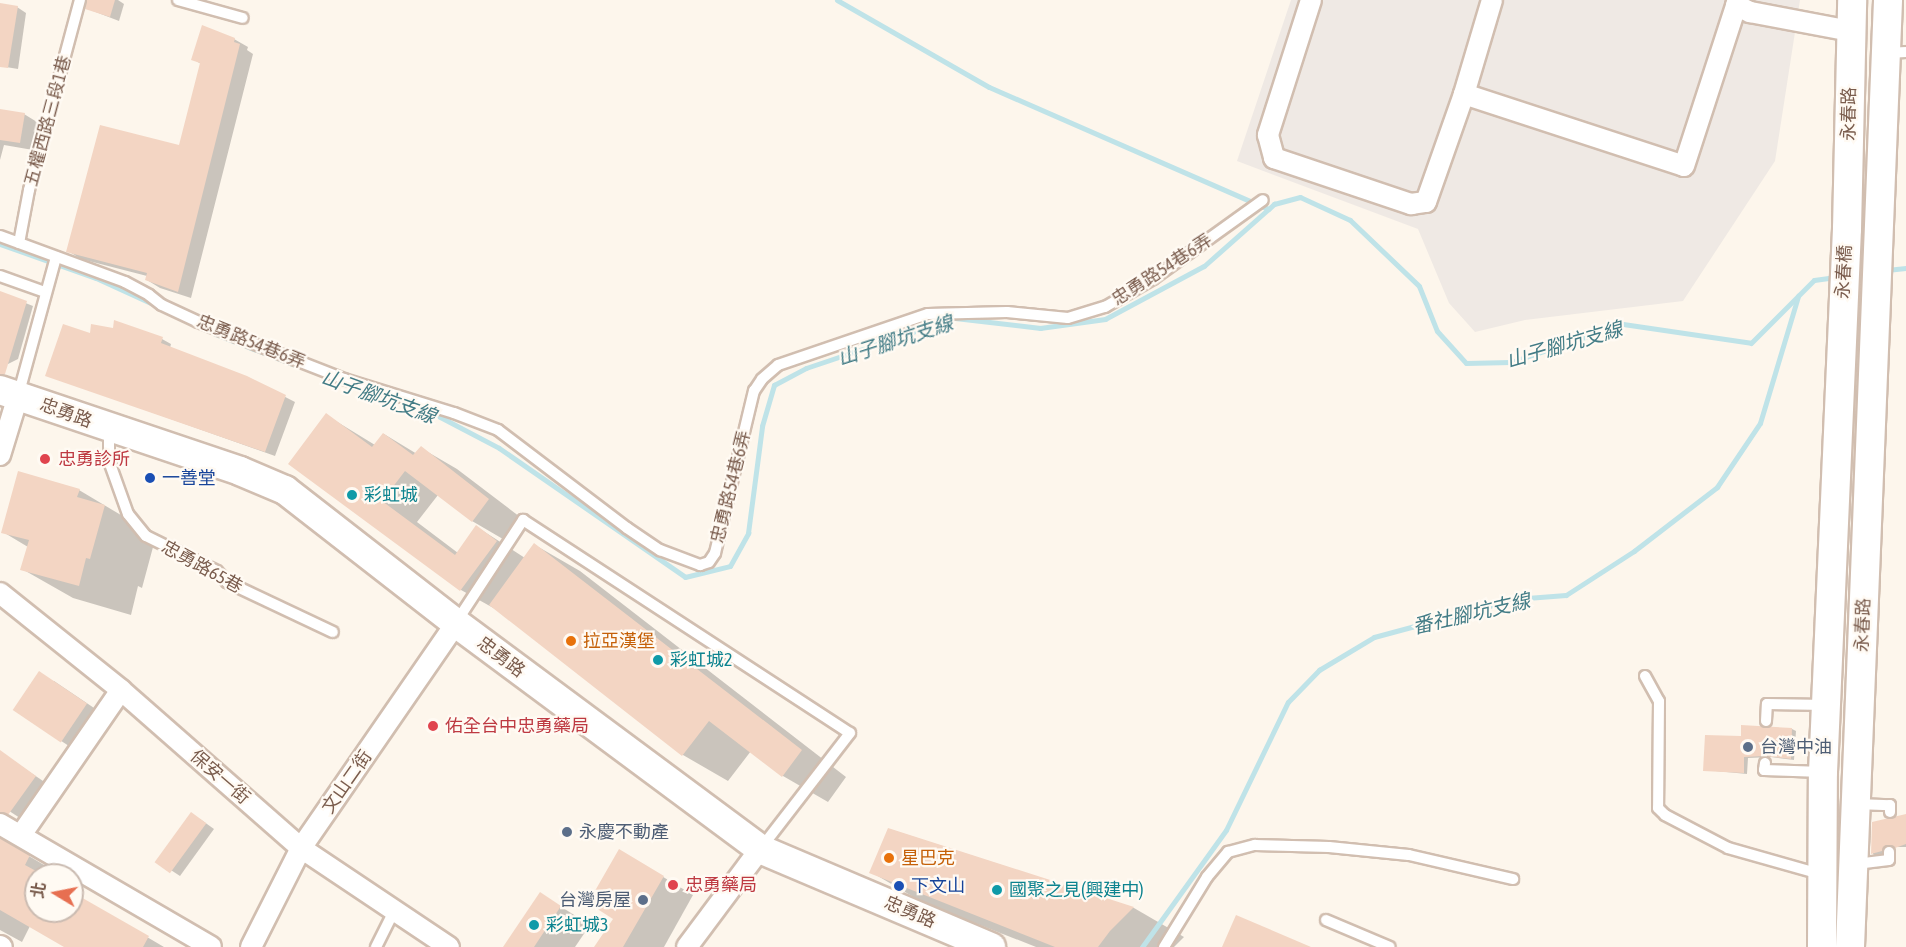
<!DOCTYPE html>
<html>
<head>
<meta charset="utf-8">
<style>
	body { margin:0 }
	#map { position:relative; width:1906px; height:947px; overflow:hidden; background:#fdf6ec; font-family:"Asap Condensed","Noto Sans TC",sans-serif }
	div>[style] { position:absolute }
	.industrial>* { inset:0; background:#efe9e4 }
	.shadow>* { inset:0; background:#0003 }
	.stream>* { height:5px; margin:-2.5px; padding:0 2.5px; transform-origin:2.5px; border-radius:2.5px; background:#bfe3e8 }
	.building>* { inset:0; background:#f3d5c3; transform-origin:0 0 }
	.roads { filter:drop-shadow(2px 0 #d1beb0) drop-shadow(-2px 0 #d1beb0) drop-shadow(0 2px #d1beb0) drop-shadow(0 -2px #d1beb0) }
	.lane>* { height:10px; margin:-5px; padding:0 5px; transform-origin:5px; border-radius:5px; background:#fff }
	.street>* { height:20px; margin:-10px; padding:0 10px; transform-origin:10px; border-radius:10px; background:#fff }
	.secondary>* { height:28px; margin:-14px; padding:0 14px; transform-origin:14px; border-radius:14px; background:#fff }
	.dots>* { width:16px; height:16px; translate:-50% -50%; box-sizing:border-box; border:3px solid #fffaf3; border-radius:50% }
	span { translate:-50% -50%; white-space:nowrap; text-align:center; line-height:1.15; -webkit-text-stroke:4.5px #fffaf3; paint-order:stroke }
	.street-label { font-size:18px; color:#7a5c4d }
	.health-label { font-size:18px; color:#be3a42 }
	.left { translate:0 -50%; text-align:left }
	.transit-label { font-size:18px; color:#164399 }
	.culture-label { font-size:18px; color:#0d838f }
	.food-label { font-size:18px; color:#c56008 }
	.service-label { font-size:18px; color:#4e5e75 }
	.right { translate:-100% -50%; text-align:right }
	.water-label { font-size:20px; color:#437c86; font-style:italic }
	.north { position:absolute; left:24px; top:863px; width:60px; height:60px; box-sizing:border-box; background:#fffaf3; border:2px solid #cabbb1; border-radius:50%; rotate:280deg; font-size:16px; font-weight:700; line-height:24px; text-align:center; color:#7a5c4d }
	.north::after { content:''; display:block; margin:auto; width:21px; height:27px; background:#e76f51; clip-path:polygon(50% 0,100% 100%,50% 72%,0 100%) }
</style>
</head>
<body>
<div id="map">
	<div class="industrial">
		<div style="clip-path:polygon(1291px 0,1800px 0,1775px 161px,1683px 301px,1525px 320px,1475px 332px,1449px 303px,1418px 229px,1237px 161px)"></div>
	</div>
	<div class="shadow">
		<div style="clip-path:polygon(90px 0,118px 0,124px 4px,119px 21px,88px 9px)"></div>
		<div style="clip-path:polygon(0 4px,17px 7px,26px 13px,18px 69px,0 66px)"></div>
		<div style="clip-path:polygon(234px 39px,248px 47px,247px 50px,253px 54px,191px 298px,160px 288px,147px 280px,147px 276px,81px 259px,68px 251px,180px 147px,201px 64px,193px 59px)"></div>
		<div style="clip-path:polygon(0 110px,24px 114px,37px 122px,33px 150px,4px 145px,0 160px)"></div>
		<div style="clip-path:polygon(0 293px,33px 306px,18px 359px,8px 364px,0 361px)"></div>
		<div style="clip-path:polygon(115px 330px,162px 339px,171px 344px,170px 348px,246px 377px,295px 402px,275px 456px,47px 375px,91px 335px)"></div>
		<div style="clip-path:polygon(326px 415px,375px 445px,384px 434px,417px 454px,421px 448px,457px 469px,524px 520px,508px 542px,472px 521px,438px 495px,417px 522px,458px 553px,477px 527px,525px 558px,535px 545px,580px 571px,846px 777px,828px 802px,783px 776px,751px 751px,728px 781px,683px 755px,497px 610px,461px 590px,291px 464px)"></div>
		<div style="clip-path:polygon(79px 490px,156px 536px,142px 588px,138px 586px,131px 615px,73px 598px,22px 569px,28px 547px,3px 532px)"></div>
		<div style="clip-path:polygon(54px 681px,100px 712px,75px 750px,14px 710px)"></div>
		<div style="clip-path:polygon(1792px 729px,1796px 731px,1794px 760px,1771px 757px,1748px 758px,1747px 774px,1705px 770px,1742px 738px)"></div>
		<div style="clip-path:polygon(3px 754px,49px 785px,23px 820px,0 805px,0 757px)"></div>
		<div style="clip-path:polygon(1906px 816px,1906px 847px,1890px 847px,1886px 853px,1876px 856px,1873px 854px,1874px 823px)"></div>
		<div style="clip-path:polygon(200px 819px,214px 829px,180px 876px,157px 861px)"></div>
		<div style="clip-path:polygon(889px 829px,1134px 908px,1184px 937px,1174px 947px,1036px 947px,922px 902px,871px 872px)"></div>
		<div style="clip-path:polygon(0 839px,61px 875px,36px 875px,36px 911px,72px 911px,72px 893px,164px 947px,68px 947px,30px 926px,22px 942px,0 930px)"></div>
		<div style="clip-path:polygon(650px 869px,693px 895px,664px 947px,596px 947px)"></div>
		<div style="clip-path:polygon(541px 894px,590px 925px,575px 947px,505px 947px)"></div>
	</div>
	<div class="stream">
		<div style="left:837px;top:0;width:175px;rotate:29.8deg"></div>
		<div style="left:989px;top:87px;width:305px;rotate:23.6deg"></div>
		<div style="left:0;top:244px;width:102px;rotate:19.5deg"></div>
		<div style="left:96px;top:278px;width:65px;rotate:24.6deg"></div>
		<div style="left:1887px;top:270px;width:19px;rotate:-6deg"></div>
		<div style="left:215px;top:334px;width:86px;rotate:21.2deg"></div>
		<div style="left:421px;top:407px;width:88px;rotate:27.7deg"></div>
		<div style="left:499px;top:448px;width:226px;rotate:34.7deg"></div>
		<div style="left:685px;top:577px;width:46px;rotate:-13.7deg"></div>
		<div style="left:730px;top:566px;width:38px;rotate:-61deg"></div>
		<div style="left:748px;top:533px;width:108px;rotate:-82.5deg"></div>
		<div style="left:762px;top:426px;width:43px;rotate:-73.7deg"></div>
		<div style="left:774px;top:385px;width:36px;rotate:-28deg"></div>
		<div style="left:806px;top:368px;width:157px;rotate:-18.6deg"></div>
		<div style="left:955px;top:318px;width:86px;rotate:6.7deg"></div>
		<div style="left:1040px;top:328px;width:66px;rotate:-7.9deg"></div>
		<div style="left:1105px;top:319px;width:112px;rotate:-28.2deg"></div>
		<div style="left:1204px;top:266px;width:94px;rotate:-41.5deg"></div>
		<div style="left:1274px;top:204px;width:27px;rotate:-15deg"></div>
		<div style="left:1300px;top:197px;width:55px;rotate:24.7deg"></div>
		<div style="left:1350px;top:220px;width:95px;rotate:43.7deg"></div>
		<div style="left:1419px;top:286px;width:48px;rotate:68.2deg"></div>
		<div style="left:1437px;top:331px;width:43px;rotate:47.8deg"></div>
		<div style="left:1466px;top:363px;width:45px;rotate:-1.3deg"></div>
		<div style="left:1511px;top:362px;width:118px;rotate:-18.7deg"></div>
		<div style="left:1623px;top:324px;width:129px;rotate:8.4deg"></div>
		<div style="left:1751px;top:343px;width:89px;rotate:-45deg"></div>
		<div style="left:1814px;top:280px;width:22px;rotate:-8deg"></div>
		<div style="left:1142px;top:947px;width:144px;rotate:-54.3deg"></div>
		<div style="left:1226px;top:830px;width:142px;rotate:-64.2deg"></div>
		<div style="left:1288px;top:702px;width:45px;rotate:-45.9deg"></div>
		<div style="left:1319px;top:670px;width:64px;rotate:-31deg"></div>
		<div style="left:1374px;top:637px;width:146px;rotate:-15.1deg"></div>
		<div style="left:1515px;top:599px;width:51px;rotate:-4.5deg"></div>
		<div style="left:1566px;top:595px;width:81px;rotate:-32.9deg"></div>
		<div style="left:1634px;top:551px;width:105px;rotate:-37.6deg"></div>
		<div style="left:1717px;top:487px;width:77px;rotate:-56.1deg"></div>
		<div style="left:1760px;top:423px;width:133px;rotate:-73.3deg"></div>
	</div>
	<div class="building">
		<div style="clip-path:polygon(87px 0,115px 0,110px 17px,85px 9px)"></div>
		<div style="clip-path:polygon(0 3px,18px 6px,8px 68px,0 67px)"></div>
		<div style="clip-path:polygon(202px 25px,235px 38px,234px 42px,240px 44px,178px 292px,145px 280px,147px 273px,66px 252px,100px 125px,179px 145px,200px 63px,191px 60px)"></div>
		<div style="clip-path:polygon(0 109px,25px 113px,20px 143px,0 140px)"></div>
		<div style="clip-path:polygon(0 291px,27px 301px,5px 374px,0 374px)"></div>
		<div style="clip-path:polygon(114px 320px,163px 337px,161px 343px,247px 376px,286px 395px,265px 452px,45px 376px,63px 324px,90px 333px,91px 324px,113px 328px)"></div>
		<div style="clip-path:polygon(326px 413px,372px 447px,383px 433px,413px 455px,421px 446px,489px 499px,472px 522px,405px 471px,382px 501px,455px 555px,476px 525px,497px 541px,460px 591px,288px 464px)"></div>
		<div style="clip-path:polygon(18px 471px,80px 489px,77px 497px,105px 505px,90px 559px,86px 558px,79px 586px,20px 570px,29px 540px,1px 533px)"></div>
		<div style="clip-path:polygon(534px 543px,802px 750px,782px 777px,709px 721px,682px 756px,489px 605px)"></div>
		<div style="left:39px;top:671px;width:58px;height:47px;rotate:34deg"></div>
		<div style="clip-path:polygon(1741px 725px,1792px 728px,1791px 759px,1765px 756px,1744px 757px,1744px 773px,1703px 771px,1705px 735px,1741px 736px)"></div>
		<div style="clip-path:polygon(0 750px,36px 776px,8px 815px,0 812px)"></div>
		<div style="left:191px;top:812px;width:19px;height:62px;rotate:36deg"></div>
		<div style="clip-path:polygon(1906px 814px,1906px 844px,1895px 848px,1886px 845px,1882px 851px,1871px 854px,1872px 822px)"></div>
		<div style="clip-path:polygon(888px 828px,1134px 907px,1110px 931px,1098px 947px,1055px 947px,869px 873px)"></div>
		<div style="clip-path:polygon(0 838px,30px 855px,25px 865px,36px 871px,36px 911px,72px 911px,72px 892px,149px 936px,143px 947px,64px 947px,0 910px)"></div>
		<div style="clip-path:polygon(619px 849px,664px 876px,623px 947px,594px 947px,613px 919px,588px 903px)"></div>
		<div style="clip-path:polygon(540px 892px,561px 906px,534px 947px,503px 947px)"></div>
		<div style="clip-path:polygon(1236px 915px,1311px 947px,1222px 947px)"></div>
	</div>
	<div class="roads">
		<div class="lane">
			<div style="left:178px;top:0;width:67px;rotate:15.5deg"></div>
			<div style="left:1887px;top:53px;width:19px;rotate:-3deg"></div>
			<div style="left:0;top:236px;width:133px;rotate:20.2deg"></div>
			<div style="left:125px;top:282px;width:27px;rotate:28deg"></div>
			<div style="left:149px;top:295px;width:16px;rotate:38deg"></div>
			<div style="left:162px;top:305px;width:40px;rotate:25deg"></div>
			<div style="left:198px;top:322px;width:157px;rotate:21.3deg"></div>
			<div style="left:344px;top:379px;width:115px;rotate:17.2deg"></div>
			<div style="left:454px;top:413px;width:47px;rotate:21.1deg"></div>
			<div style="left:498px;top:430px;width:162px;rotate:37.2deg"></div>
			<div style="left:627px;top:528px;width:40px;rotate:34deg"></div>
			<div style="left:660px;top:550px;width:43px;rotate:20.6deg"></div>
			<div style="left:700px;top:565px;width:9px;rotate:-18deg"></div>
			<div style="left:709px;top:562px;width:11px;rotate:-56deg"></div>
			<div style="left:715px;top:553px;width:167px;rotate:-76.5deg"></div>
			<div style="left:754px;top:391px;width:14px;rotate:-56deg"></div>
			<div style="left:762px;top:379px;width:21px;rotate:-41deg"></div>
			<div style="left:778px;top:365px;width:158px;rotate:-18.8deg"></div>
			<div style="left:928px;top:314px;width:79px;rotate:-1.5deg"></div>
			<div style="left:1007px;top:312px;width:61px;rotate:5.6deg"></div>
			<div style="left:1068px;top:318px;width:39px;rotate:-17deg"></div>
			<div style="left:1105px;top:307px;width:56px;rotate:-30.3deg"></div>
			<div style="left:1153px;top:279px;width:135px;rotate:-35.7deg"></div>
			<div style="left:19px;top:243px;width:54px;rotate:-79.3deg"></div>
			<div style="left:29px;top:190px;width:197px;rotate:-75deg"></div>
			<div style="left:0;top:276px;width:48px;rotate:19.6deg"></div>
			<div style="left:18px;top:396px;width:144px;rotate:-74.7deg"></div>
			<div style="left:109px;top:428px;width:33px;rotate:90deg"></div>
			<div style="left:109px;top:461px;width:56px;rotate:70.3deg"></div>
			<div style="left:128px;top:514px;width:28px;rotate:51deg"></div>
			<div style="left:146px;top:536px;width:79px;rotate:26.2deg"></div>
			<div style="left:217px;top:571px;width:15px;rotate:48deg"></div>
			<div style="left:227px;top:582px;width:117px;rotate:25.3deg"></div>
			<div style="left:457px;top:621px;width:121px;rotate:-56.8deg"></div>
			<div style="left:523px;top:520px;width:390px;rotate:33.1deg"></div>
			<div style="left:850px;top:733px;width:144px;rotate:127.7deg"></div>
			<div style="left:1645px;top:676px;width:29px;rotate:61deg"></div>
			<div style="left:1659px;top:701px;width:107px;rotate:90.5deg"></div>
			<div style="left:1658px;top:808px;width:10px;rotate:45deg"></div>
			<div style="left:1665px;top:815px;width:71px;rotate:27.6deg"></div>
			<div style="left:1728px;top:848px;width:96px;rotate:15.8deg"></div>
			<div style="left:1766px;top:721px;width:17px;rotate:-87deg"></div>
			<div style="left:1767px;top:704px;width:59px;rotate:1deg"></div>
			<div style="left:1765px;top:763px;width:7px;rotate:98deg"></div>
			<div style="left:1764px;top:770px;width:59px;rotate:1.9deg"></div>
			<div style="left:1856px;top:804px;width:34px;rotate:2deg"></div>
			<div style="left:1890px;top:805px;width:7px;rotate:90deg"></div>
			<div style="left:1856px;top:864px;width:33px;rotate:-7deg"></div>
			<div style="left:1889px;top:860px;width:8px;rotate:-90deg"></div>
			<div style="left:1326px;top:920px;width:69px;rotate:22.9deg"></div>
			<div style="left:376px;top:947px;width:40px;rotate:-63.4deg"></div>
			<div style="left:1164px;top:947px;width:82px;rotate:-58.4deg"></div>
			<div style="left:1207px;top:877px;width:33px;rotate:-50deg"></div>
			<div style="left:1228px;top:852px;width:28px;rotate:-15deg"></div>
			<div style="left:1255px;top:845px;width:74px;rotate:1.5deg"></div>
			<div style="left:1329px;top:847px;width:80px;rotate:5.7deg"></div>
			<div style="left:1409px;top:855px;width:107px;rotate:13deg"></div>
		</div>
		<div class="street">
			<div style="left:1311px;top:0;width:142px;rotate:107.7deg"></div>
			<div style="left:1268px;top:135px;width:24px;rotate:75deg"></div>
			<div style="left:1274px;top:158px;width:145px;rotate:18.6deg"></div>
			<div style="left:1411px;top:204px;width:15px;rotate:-8deg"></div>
			<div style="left:1426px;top:202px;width:114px;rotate:-70.6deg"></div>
			<div style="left:1464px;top:94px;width:231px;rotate:18.1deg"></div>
			<div style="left:1684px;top:166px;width:175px;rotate:-72deg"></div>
			<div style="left:1736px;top:5px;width:16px;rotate:27deg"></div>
			<div style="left:1750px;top:12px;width:103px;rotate:10.7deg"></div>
			<div style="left:1464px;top:94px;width:98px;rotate:-73.4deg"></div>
			<div style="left:0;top:455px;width:62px;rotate:-73deg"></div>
			<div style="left:0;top:593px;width:155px;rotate:38.7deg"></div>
			<div style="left:121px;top:690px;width:240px;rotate:41.3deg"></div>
			<div style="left:301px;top:848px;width:178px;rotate:33.8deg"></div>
			<div style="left:0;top:824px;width:244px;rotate:30.2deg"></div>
			<div style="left:21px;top:835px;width:176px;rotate:-55.4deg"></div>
			<div style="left:0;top:946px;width:2px;rotate:27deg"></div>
			<div style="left:251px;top:947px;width:111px;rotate:-63.2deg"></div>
			<div style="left:301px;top:848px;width:273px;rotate:-55.4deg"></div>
			<div style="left:687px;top:947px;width:122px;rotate:-53.3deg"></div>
		</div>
		<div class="secondary">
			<div style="left:0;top:390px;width:253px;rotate:18.6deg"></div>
			<div style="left:240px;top:471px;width:49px;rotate:22.9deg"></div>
			<div style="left:285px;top:490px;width:217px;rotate:37.9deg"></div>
			<div style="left:456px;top:623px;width:379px;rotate:36.6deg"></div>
			<div style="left:760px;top:849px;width:251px;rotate:23deg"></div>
			<div style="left:1822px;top:947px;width:175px;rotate:-89.7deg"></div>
			<div style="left:1823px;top:772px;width:544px;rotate:-87.47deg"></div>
			<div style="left:1847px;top:229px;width:229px;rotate:-88.7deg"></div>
			<div style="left:1850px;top:947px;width:948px;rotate:-87.7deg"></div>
		</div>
	</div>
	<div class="dots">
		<div style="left:45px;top:459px;background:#e0444e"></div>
		<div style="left:150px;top:478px;background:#1a4fb4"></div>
		<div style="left:352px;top:495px;background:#0f9aa8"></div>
		<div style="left:571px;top:641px;background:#e8710a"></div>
		<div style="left:658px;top:660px;background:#0f9aa8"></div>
		<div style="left:433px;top:726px;background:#e0444e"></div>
		<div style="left:1748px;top:747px;background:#5c6f8a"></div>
		<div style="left:567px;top:832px;background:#5c6f8a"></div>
		<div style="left:889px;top:858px;background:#e8710a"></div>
		<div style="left:673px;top:885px;background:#e0444e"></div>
		<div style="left:899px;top:886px;background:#1a4fb4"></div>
		<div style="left:997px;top:890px;background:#0f9aa8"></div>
		<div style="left:643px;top:900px;background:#5c6f8a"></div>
		<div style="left:534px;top:925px;background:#0f9aa8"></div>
	</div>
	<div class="street-label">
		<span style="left:1849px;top:114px;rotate:-89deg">永春路</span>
		<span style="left:48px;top:121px;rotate:-75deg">五權西路三段1巷</span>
		<span style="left:1162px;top:270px;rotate:-33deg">忠勇路54巷6弄</span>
		<span style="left:1844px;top:272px;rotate:-87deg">永春橋</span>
		<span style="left:251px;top:342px;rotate:22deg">忠勇路54巷6弄</span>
		<span style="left:66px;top:413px;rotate:20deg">忠勇路</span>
		<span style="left:731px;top:487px;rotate:-76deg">忠勇路54巷6弄</span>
		<span style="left:202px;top:567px;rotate:29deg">忠勇路65巷</span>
		<span style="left:1863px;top:625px;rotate:-88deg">永春路</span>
		<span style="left:501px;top:657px;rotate:37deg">忠勇路</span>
		<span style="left:220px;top:777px;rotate:41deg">保安一街</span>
		<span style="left:347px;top:782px;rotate:-55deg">文山二街</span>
		<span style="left:910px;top:912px;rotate:23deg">忠勇路</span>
	</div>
	<div class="health-label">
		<span class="left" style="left:58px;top:459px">忠勇診所</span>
		<span class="left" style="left:445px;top:726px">佑全台中忠勇藥局</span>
		<span class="left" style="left:685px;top:885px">忠勇藥局</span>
	</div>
	<div class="transit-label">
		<span class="left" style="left:162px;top:478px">一善堂</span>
		<span class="left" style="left:911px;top:886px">下文山</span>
	</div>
	<div class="culture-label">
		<span class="left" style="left:364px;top:495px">彩虹城</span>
		<span class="left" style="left:670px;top:660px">彩虹城2</span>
		<span class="left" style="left:1009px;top:890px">國聚之見(興建中)</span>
		<span class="left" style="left:546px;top:925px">彩虹城3</span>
	</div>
	<div class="food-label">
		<span class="left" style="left:583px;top:641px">拉亞漢堡</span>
		<span class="left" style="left:901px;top:858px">星巴克</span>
	</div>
	<div class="service-label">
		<span class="left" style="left:1760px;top:747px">台灣中油</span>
		<span class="left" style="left:579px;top:832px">永慶不動產</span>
		<span class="right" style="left:631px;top:900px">台灣房屋</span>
	</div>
	<div class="water-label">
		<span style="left:895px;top:340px;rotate:-18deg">山子腳坑支線</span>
		<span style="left:1564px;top:344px;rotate:-16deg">山子腳坑支線</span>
		<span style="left:379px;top:396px;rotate:20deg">山子腳坑支線</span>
		<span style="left:1471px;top:613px;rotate:-13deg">番社腳坑支線</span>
	</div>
	<div class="north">北</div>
</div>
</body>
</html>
